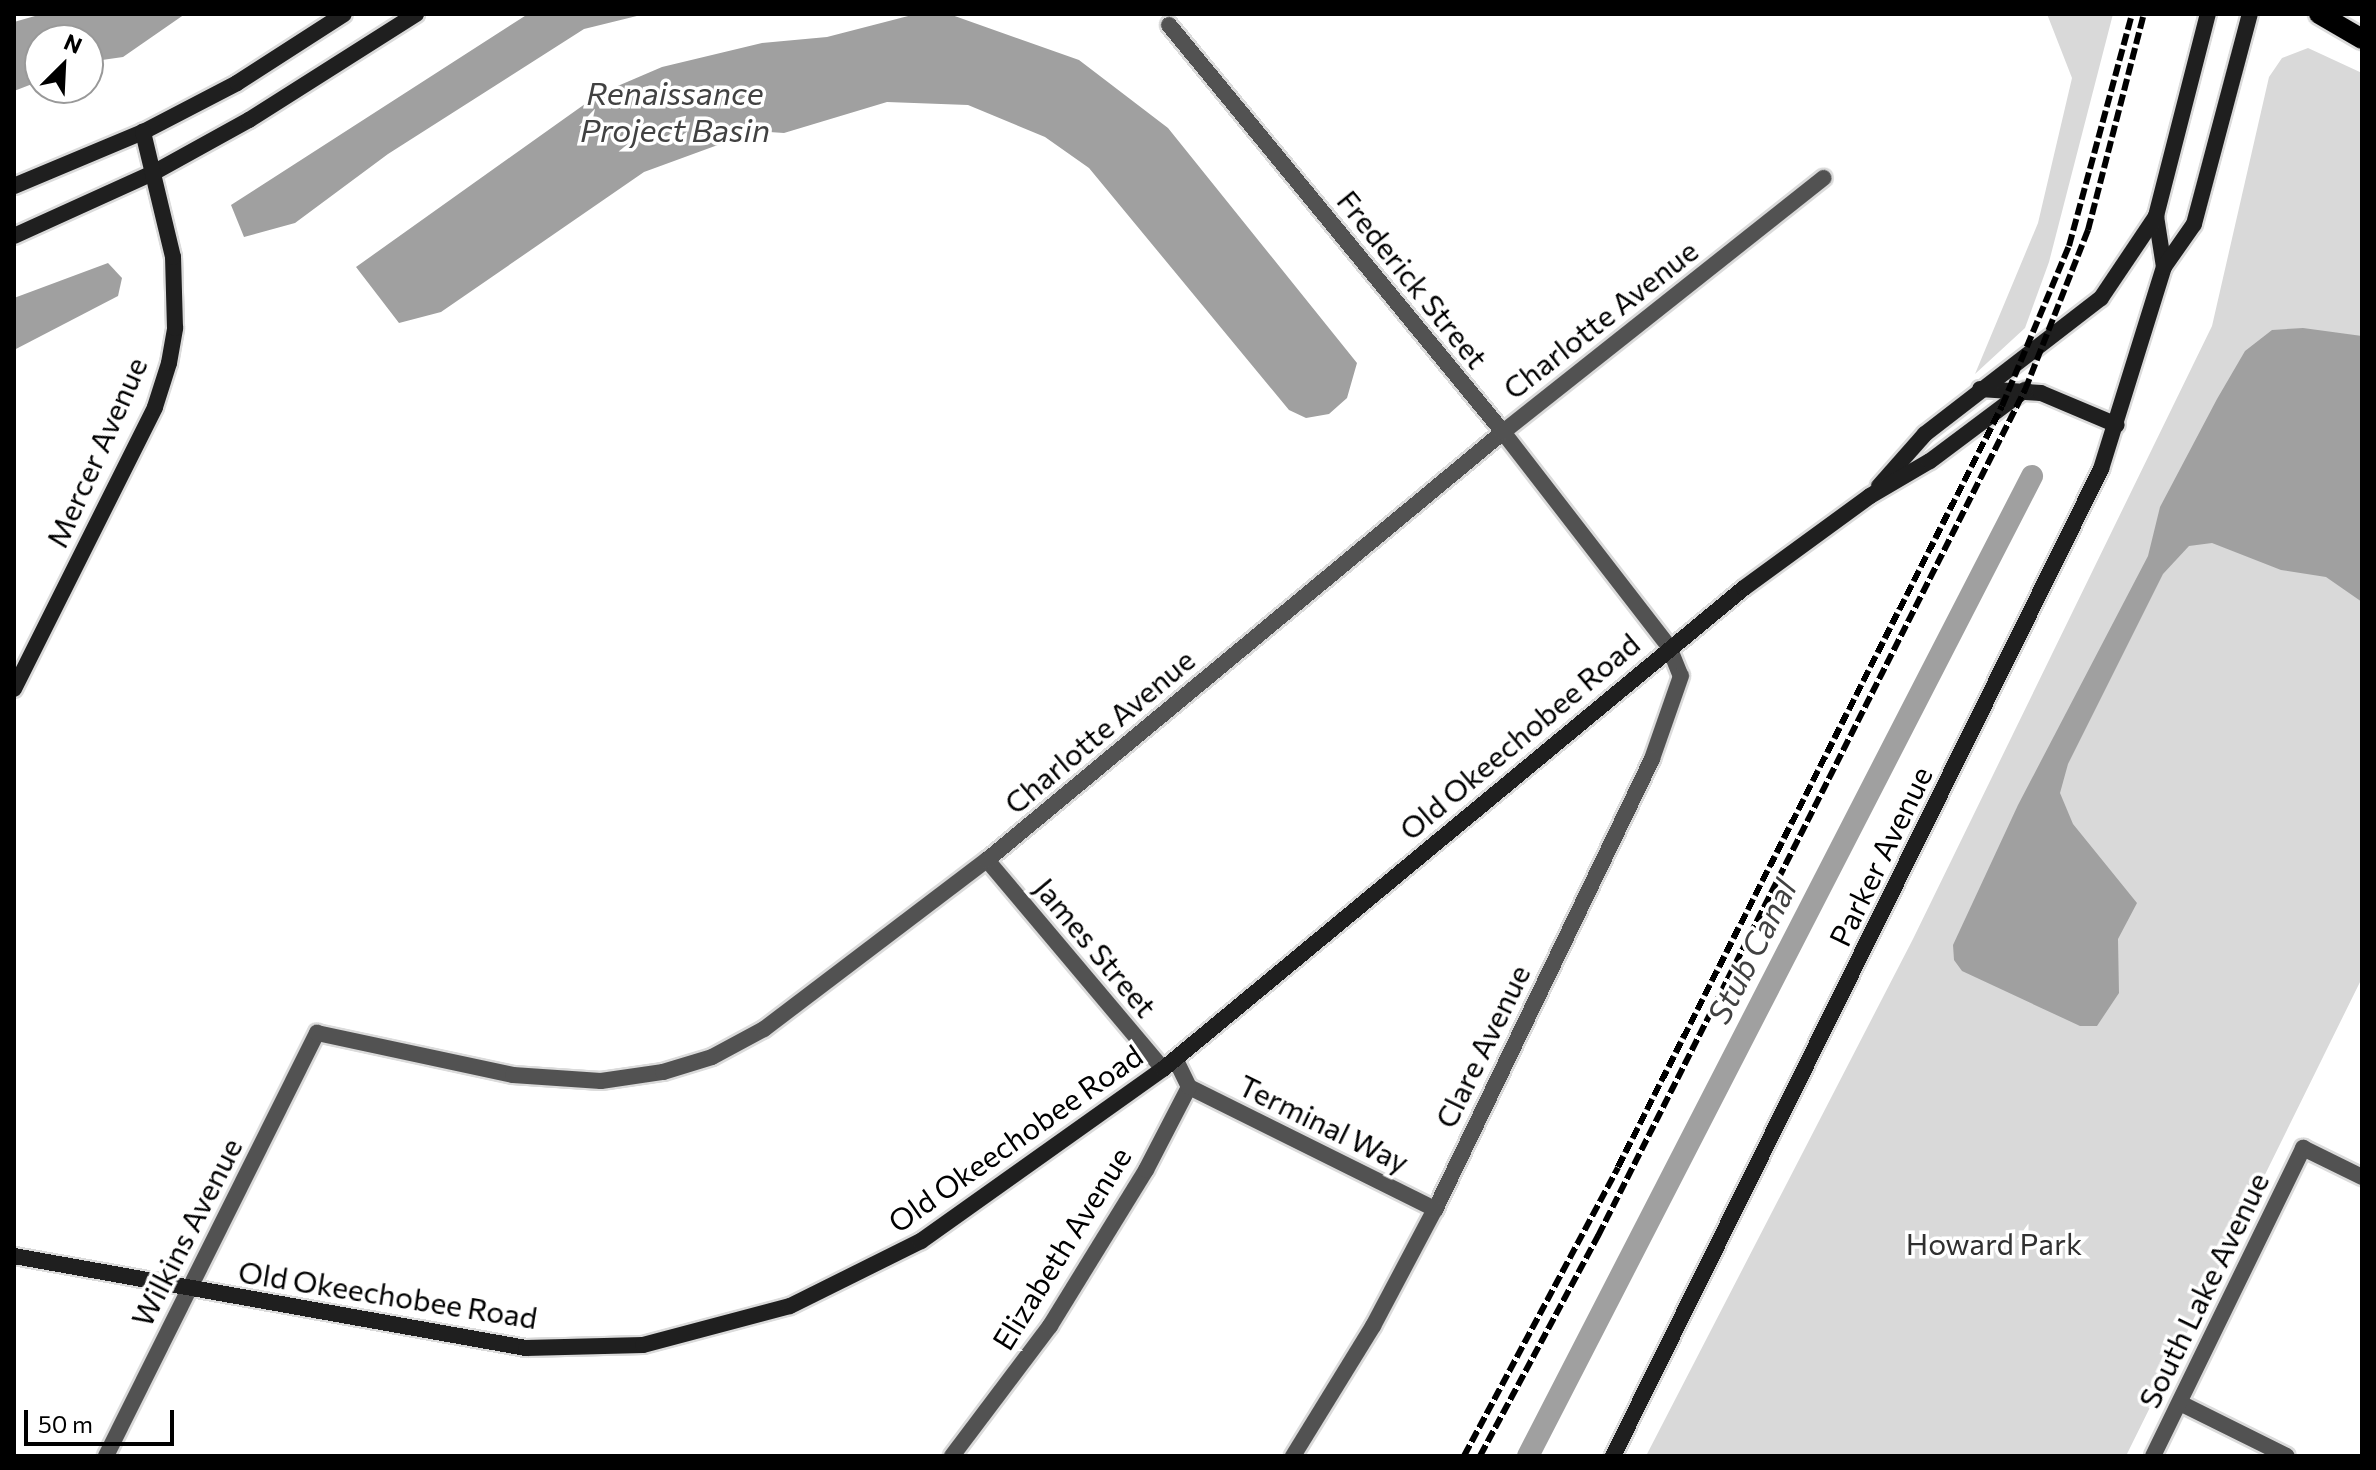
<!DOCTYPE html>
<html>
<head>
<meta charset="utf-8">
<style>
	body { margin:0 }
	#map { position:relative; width:2376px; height:1470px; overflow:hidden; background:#fff; font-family:Commissioner,sans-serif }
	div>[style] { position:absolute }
	.green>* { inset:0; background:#d9d9d9 }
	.water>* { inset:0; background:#a0a0a0 }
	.canal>* { height:22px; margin:-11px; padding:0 11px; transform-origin:11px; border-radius:11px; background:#a0a0a0 }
	.roads { filter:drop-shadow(2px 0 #dbdbdb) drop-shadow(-2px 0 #dbdbdb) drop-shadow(0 2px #dbdbdb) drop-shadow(0 -2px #dbdbdb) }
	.street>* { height:16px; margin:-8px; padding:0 8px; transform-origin:8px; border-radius:8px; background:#525252 }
	.secondary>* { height:16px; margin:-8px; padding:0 8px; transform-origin:8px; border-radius:8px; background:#1f1f1f }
	.primary>* { height:20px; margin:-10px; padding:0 10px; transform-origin:10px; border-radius:10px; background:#000 }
	.rail>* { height:6px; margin-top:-3px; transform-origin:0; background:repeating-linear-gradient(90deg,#000 0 12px,transparent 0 16px) }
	span { translate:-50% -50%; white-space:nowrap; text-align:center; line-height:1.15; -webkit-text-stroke:7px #fff; paint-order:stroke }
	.street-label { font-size:30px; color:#000 }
	.park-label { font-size:30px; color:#303030 }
	.water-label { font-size:32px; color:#414141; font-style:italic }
	.frame { position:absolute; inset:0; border:16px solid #000; pointer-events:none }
	.north { position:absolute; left:24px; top:24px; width:80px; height:80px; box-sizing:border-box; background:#fff; border:2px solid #999; border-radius:50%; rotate:24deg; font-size:22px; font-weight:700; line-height:32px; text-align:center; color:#000 }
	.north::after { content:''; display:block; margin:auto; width:28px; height:36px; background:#000; clip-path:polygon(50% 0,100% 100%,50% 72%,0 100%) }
	.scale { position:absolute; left:24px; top:1410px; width:150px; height:36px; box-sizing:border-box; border:4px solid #000; border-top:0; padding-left:10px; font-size:24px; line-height:28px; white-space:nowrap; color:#000; -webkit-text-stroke:6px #fff; paint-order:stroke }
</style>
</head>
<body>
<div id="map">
	<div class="green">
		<div style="clip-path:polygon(2047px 14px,2113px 14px,2049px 262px,2025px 328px,1975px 374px,2038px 223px,2072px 78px)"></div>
		<div style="clip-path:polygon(2308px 48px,2362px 73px,2362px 978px,2126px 1456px,1646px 1456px,1913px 939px,2212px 326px,2269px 77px,2282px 58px)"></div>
	</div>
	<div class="water">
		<div style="clip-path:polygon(42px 14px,185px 14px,123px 57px,88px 62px,88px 40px,40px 40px,40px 81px,14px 91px,14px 22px)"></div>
		<div style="clip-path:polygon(528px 14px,645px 14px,584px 29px,388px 154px,295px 223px,244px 237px,231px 205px)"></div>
		<div style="clip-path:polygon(916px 14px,949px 14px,1079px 60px,1168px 128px,1357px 363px,1347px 398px,1329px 414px,1306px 418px,1289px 410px,1089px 168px,1045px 137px,968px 105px,887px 102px,784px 133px,756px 131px,644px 172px,441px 312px,399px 323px,356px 267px,599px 94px,662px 67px,762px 43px,827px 37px)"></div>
		<div style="clip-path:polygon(108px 263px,122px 278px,118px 296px,14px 350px,14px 298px)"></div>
		<div style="clip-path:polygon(2303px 328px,2362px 336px,2362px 602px,2326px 577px,2281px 570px,2212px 543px,2189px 546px,2163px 574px,2068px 764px,2060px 793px,2073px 824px,2137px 903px,2118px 939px,2119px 993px,2097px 1026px,2080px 1026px,1962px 971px,1954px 960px,1953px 945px,2018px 805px,2148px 556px,2160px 507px,2217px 399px,2245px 351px,2272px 330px)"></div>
	</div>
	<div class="canal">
		<div style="left:1528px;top:1456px;width:1102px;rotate:-62.78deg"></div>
	</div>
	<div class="roads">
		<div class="street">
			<div style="left:1169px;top:25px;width:527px;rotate:50.63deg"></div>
			<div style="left:1503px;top:432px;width:272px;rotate:52.3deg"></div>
			<div style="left:1669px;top:647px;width:31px;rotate:68deg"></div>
			<div style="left:1681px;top:676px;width:88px;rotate:109.3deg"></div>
			<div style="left:1652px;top:759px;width:500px;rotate:115.7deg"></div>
			<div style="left:1435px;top:1209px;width:132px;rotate:117.9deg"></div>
			<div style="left:1373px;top:1326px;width:153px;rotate:121.6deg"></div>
			<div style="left:987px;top:860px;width:273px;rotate:49.9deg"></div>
			<div style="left:1189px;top:1087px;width:275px;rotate:26.4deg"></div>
			<div style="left:2180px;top:1403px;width:119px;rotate:26.4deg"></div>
			<div style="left:106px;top:1456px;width:473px;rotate:-63.5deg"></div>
			<div style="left:317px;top:1033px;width:200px;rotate:12.1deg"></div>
			<div style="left:513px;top:1075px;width:88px;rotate:3.9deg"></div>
			<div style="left:601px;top:1081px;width:63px;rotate:-8.3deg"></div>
			<div style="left:663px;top:1072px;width:51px;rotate:-17deg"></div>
			<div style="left:712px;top:1057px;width:59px;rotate:-28.3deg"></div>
			<div style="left:764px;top:1029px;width:280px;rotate:-37.2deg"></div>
			<div style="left:987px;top:860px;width:670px;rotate:-39.67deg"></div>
			<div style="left:1503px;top:432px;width:409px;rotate:-38.4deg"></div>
			<div style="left:952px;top:1456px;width:163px;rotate:-53deg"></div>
			<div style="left:1050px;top:1326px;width:183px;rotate:-58.4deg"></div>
			<div style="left:1146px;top:1170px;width:93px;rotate:-62.6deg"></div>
			<div style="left:1189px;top:1087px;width:30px;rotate:-116deg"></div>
			<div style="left:2153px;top:1456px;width:343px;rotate:-64deg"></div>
			<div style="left:2303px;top:1148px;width:66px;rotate:26.2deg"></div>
		</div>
		<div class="secondary">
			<div style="left:14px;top:186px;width:140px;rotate:-22.7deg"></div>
			<div style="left:143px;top:132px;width:106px;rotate:-27.5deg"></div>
			<div style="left:237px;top:83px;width:127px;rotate:-32.8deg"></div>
			<div style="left:14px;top:236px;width:153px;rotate:-24.4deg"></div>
			<div style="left:153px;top:173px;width:110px;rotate:-28.9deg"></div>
			<div style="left:249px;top:120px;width:198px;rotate:-32.4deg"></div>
			<div style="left:2164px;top:267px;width:52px;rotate:-98.9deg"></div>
			<div style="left:2156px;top:216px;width:209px;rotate:-75.6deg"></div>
			<div style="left:1980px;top:389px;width:61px;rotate:3.8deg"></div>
			<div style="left:2041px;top:393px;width:82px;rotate:22.8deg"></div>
			<div style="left:1879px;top:486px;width:69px;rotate:-48.5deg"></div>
			<div style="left:1925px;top:434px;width:222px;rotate:-37.7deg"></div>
			<div style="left:2101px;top:298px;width:99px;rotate:-56.1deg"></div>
			<div style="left:14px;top:689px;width:315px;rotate:-63.4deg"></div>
			<div style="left:155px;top:407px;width:46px;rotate:-72.3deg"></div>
			<div style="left:169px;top:363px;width:36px;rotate:-80deg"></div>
			<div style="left:175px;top:328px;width:71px;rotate:-91.6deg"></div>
			<div style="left:173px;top:257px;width:129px;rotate:-103.5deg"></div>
			<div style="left:14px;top:1256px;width:520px;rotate:10.19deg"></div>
			<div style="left:526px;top:1348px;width:117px;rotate:-1.5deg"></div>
			<div style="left:643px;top:1345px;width:152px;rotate:-14.9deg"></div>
			<div style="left:790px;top:1306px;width:146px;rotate:-26.4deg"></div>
			<div style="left:921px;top:1241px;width:297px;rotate:-35.4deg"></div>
			<div style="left:1163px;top:1069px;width:754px;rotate:-39.62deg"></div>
			<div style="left:1744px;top:588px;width:156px;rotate:-36.1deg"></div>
			<div style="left:1870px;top:496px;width:69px;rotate:-30.3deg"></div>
			<div style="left:1930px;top:461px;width:119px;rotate:-36.8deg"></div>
			<div style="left:1613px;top:1456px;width:1101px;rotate:-63.69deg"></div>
			<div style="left:2101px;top:469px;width:212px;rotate:-72.7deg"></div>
			<div style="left:2164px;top:267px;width:52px;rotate:-55.1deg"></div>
			<div style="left:2194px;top:224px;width:217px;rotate:-75.1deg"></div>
		</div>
		<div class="primary">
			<div style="left:2319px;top:14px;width:50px;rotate:30.2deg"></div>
		</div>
	</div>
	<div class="rail">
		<div style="left:1464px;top:1456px;width:327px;rotate:-61.9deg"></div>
		<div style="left:1618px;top:1167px;width:852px;rotate:-63.22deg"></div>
		<div style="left:2002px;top:406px;width:173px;rotate:-67.3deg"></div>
		<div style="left:2069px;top:246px;width:240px;rotate:-74.8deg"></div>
		<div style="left:1480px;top:1456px;width:250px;rotate:-61.8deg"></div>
		<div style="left:1598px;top:1236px;width:948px;rotate:-63.22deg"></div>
		<div style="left:2025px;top:390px;width:172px;rotate:-68.5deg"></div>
		<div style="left:2088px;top:230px;width:223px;rotate:-75.5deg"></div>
	</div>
	<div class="street-label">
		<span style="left:1413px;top:279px;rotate:51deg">Frederick Street</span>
		<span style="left:1600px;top:319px;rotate:-38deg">Charlotte Avenue</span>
		<span style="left:96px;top:452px;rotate:-66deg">Mercer Avenue</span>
		<span style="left:1099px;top:731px;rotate:-40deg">Charlotte Avenue</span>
		<span style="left:1519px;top:736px;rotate:-40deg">Old Okeechobee Road</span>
		<span style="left:1880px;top:856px;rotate:-64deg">Parker Avenue</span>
		<span style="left:1096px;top:947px;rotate:50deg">James Street</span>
		<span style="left:1482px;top:1046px;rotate:-64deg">Clare Avenue</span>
		<span style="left:1324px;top:1123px;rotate:26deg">Terminal Way</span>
		<span style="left:1015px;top:1138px;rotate:-35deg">Old Okeechobee Road</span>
		<span style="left:186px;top:1232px;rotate:-63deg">Wilkins Avenue</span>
		<span style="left:1061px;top:1248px;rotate:-58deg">Elizabeth Avenue</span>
		<span style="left:2203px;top:1290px;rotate:-64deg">South Lake Avenue</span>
		<span style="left:388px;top:1294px;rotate:9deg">Old Okeechobee Road</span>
	</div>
	<div class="park-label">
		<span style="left:1994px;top:1243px">Howard Park</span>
	</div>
	<div class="water-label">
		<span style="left:675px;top:111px">Renaissance<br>Project Basin</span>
		<span style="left:1751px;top:951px;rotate:-63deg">Stub Canal</span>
	</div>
	<div class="frame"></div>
	<div class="north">N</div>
	<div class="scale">50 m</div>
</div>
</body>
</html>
